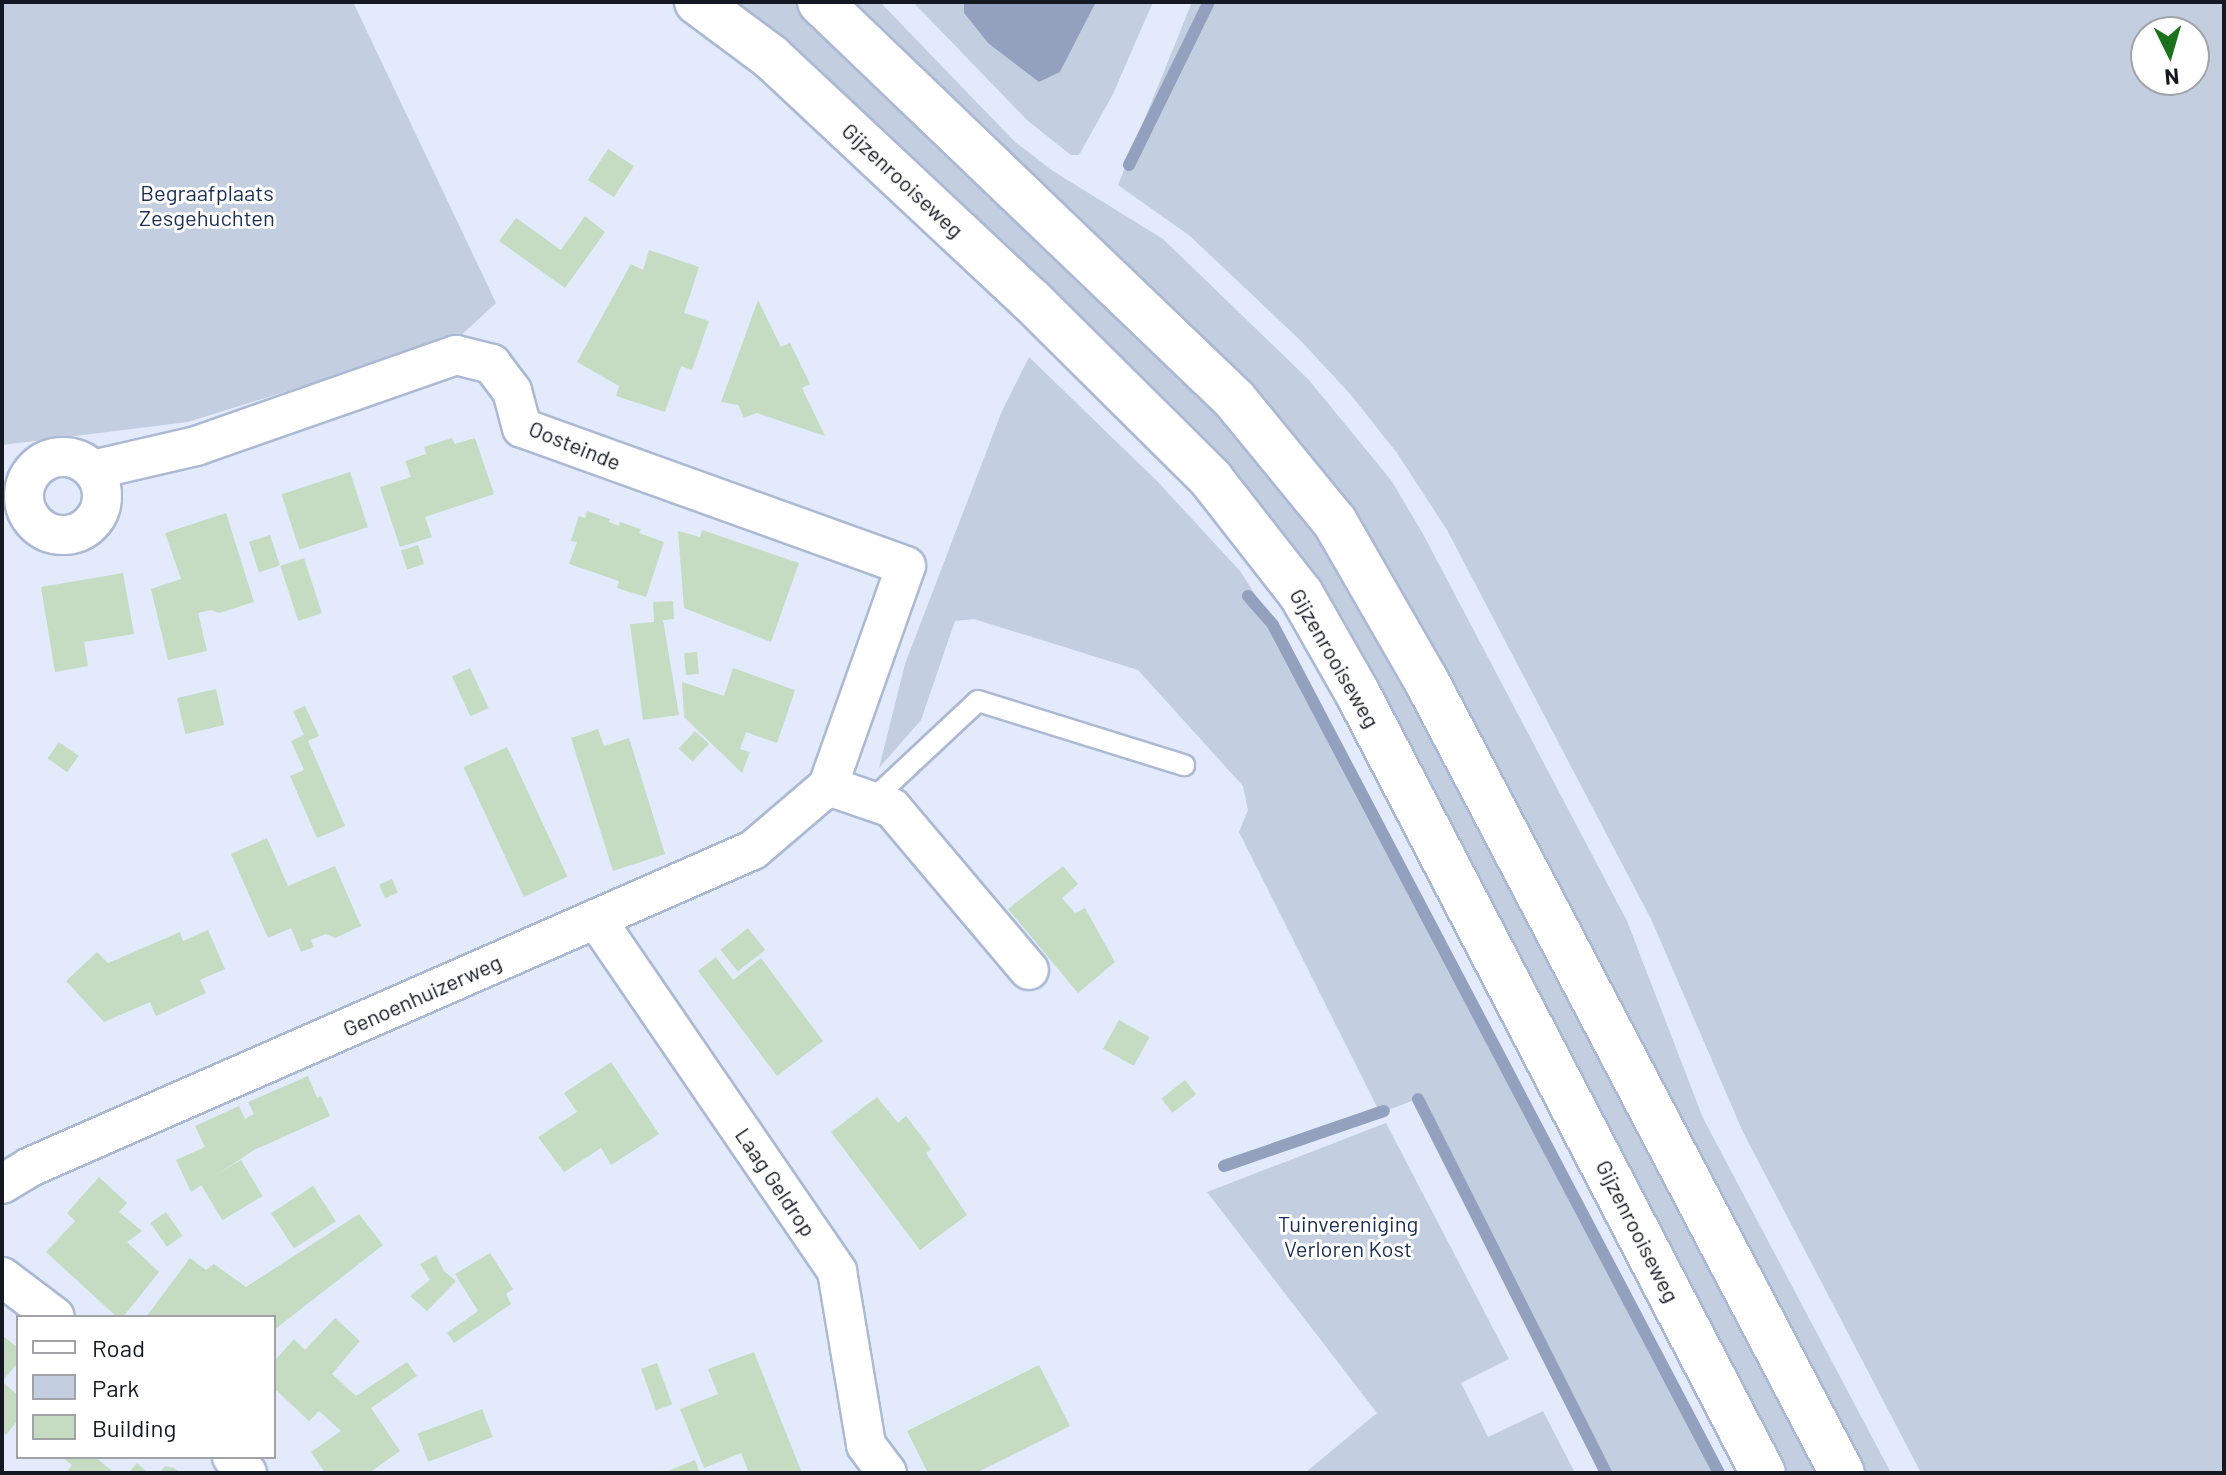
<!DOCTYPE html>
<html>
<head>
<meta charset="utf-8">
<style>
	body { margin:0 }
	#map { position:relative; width:2226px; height:1475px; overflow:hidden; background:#e2eafb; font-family:Barlow,sans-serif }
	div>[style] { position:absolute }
	.green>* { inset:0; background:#c4cee1 }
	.water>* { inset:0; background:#94a1be }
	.stream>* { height:12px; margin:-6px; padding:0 6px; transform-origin:6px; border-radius:6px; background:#94a1be }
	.building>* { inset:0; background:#c5dcc3; transform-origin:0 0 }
	.roads { filter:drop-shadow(2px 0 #acb9d4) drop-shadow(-2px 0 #acb9d4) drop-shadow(0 2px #acb9d4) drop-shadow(0 -2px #acb9d4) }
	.lane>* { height:20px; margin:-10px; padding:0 10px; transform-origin:10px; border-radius:10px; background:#fff }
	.street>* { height:38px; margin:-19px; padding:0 19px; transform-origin:19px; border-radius:19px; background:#fff }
	.street>.ring { margin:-19px; padding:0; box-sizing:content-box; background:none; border:38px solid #fff; border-radius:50% }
	.secondary>* { height:44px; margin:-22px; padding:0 22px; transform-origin:22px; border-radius:22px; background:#fff }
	span { translate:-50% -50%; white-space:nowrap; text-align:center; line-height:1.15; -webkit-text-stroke:6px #fff; paint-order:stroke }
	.street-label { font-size:22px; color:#141822 }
	.park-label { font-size:22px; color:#1d2e56 }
	.frame { position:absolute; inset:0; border:4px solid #141822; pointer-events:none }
	.legend { position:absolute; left:16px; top:1315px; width:260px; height:144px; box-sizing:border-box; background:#fff; border:2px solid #a1a3a7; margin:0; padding:10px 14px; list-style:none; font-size:24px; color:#141822 }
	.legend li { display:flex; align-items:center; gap:16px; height:40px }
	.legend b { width:40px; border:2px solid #a1a3a7 }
	.north { position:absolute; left:2130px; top:16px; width:80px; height:80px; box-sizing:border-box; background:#fff; border:2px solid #a1a3a7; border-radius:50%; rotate:175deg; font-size:22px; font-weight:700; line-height:32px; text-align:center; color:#141822 }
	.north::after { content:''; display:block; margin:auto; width:28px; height:36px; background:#1c711c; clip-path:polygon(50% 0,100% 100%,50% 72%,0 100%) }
</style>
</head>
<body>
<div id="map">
	<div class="green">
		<div style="clip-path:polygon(2px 2px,353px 2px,496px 303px,458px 338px,188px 422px,2px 445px)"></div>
		<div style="clip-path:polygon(722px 2px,797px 2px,1228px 412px,1314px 510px,1827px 1473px,1778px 1473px,1321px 605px)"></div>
		<div style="clip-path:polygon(849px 2px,880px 2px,1015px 142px,1053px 171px,1163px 239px,1308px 379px,1391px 480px,1423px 534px,1627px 921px,1703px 1118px,1891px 1473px,1857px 1473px,1375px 555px)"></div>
		<div style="clip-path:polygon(913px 2px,964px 2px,964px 13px,988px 43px,1060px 72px,1096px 2px,1153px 2px,1113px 94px,1079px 155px,1071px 155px,1028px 121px)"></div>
		<div style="clip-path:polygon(evenodd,1192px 2px,2224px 2px,2224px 1473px,1921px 1473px,1743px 1132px,1651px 919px,1447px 530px,1397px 453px,1351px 395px,1301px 341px,1190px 236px,1118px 185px,1192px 2px,2194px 32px,2194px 80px,2146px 80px,2146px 32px,2194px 32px)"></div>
		<div style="clip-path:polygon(1029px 357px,1157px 481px,1240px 571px,1277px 628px,1724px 1473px,1609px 1473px,1417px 1099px,1380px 1113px,1239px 832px,1248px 810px,1243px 786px,1138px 670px,974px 619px,955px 621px,921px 720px,879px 768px,905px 664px,1002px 411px)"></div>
		<div style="clip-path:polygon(1386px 1123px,1509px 1359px,1461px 1383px,1488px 1437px,1543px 1411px,1575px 1473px,1305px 1473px,1377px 1413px,1207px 1192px)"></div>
	</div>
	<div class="water">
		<div style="clip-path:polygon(964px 2px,1096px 2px,1060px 72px,1039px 82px,988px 43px,964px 13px)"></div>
	</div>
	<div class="stream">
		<div style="left:1129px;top:165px;width:182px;rotate:-63.9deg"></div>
		<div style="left:1248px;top:596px;width:38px;rotate:49deg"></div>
		<div style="left:1273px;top:625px;width:958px;rotate:62.26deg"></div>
		<div style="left:1418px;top:1099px;width:419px;rotate:63.3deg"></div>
		<div style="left:1224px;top:1166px;width:169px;rotate:-19deg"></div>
	</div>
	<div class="building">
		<div style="left:608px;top:149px;width:31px;height:37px;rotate:33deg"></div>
		<div style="clip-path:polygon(585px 216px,605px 232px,565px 288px,499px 241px,516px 218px,561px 250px)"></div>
		<div style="clip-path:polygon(649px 250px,699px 267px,684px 313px,709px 321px,692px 370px,681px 366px,665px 412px,616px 396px,619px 386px,577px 362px,631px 264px,643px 270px)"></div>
		<div style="clip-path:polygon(758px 300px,781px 347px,790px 343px,810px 384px,802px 388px,825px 436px,757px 413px,744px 418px,738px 405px,721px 402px)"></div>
		<div style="clip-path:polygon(452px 438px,455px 444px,475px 438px,494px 494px,425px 517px,432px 537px,400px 547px,380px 487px,411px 477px,405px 461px,426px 454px,424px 447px)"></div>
		<div style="left:350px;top:472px;width:58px;height:72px;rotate:72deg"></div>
		<div style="clip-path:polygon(587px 511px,610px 519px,609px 522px,619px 526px,620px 522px,641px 529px,639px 533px,664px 542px,646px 597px,617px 588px,619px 581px,569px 564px,577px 542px,571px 541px,579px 516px,585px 518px)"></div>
		<div style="clip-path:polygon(226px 513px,254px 602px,219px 613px,211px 610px,198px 613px,207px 651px,168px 660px,151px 589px,181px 579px,165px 533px)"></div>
		<div style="clip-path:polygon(702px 530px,799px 563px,771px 642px,684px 608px,678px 531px,700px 537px)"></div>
		<div style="left:270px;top:535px;width:32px;height:22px;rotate:72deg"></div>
		<div style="left:418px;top:545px;width:20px;height:18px;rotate:72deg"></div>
		<div style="left:304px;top:558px;width:58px;height:25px;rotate:72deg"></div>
		<div style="clip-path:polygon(123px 573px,134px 634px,84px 642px,88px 666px,55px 672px,41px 587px)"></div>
		<div style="clip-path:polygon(673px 601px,674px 619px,663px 620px,679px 715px,643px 720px,630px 624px,654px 622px,653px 602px)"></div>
		<div style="left:697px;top:652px;width:22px;height:13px;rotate:85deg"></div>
		<div style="left:470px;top:668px;width:44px;height:20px;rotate:65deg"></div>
		<div style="clip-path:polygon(733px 668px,795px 690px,777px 743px,746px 732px,740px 749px,750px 752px,742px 773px,684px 717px,682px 682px,724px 696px)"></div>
		<div style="left:216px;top:689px;width:37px;height:40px;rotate:77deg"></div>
		<div style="clip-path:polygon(305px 706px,319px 736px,308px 741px,345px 826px,317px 838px,290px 776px,304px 770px,291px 741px,304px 735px,293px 711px)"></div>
		<div style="clip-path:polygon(598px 729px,604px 746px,629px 738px,665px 854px,613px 871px,571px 738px)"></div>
		<div style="left:695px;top:731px;width:19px;height:24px;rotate:43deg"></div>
		<div style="left:59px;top:742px;width:24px;height:20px;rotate:35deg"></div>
		<div style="left:507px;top:747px;width:143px;height:48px;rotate:65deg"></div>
		<div style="clip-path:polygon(267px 838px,288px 886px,335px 866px,361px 926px,335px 938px,326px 934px,311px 940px,314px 947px,301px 952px,291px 928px,268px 938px,231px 854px)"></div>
		<div style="clip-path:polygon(1063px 866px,1078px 884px,1062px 898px,1075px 913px,1085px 908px,1115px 962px,1078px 993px,1008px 909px)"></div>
		<div style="left:392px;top:879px;width:15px;height:14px;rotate:67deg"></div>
		<div style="left:748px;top:928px;width:28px;height:35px;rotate:52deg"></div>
		<div style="clip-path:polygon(208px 930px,225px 969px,200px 980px,206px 993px,156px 1016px,150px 1002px,104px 1022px,66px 981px,97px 952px,108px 963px,180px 932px,183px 941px)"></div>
		<div style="clip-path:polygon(716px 957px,733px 980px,761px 958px,823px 1041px,777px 1076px,698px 971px)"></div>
		<div style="left:1119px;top:1020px;width:35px;height:33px;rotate:29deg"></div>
		<div style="clip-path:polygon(611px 1062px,659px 1134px,611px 1165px,601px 1148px,564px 1172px,538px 1137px,577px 1112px,564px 1093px)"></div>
		<div style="clip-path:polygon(308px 1076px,317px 1098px,321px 1096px,330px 1116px,254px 1150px,191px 1192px,176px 1160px,205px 1147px,195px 1126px,239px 1106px,245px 1119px,254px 1114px,248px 1102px)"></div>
		<div style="left:1185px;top:1080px;width:18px;height:30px;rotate:52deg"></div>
		<div style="clip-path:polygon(877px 1097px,898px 1123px,906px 1116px,931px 1149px,926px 1153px,967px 1215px,920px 1250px,831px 1132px)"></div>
		<div style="left:241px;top:1160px;width:42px;height:47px;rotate:59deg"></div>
		<div style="clip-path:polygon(99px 1177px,127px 1203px,119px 1212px,142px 1231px,127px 1242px,159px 1272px,123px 1317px,117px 1317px,46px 1252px,75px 1221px,67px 1213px)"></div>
		<div style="left:313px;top:1186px;width:42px;height:50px;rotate:57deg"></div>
		<div style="left:166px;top:1212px;width:29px;height:19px;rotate:55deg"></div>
		<div style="clip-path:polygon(359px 1214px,383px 1245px,274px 1330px,274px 1317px,146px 1317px,190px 1258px,206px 1270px,214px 1264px,246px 1287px)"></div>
		<div style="clip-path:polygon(490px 1253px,513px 1289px,506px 1294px,511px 1304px,454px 1343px,447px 1333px,478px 1311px,455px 1274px)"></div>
		<div style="clip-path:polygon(436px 1255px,444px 1271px,456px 1281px,427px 1311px,410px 1296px,430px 1280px,420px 1264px)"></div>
		<div style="clip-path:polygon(335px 1318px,360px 1341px,332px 1374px,356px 1396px,407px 1362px,417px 1376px,371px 1408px,400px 1451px,369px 1473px,325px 1473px,311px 1452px,341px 1431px,319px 1411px,309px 1421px,274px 1388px,274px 1361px,294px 1339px,305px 1350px)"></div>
		<div style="clip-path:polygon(2px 1335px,18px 1348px,18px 1362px,2px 1382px,18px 1395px,18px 1420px,6px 1435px,2px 1431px)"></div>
		<div style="clip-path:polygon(754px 1352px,778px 1413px,802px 1473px,749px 1473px,741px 1453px,704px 1468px,695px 1446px,680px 1409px,718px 1394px,708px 1369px)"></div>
		<div style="left:657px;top:1363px;width:44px;height:17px;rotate:70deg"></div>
		<div style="clip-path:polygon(1039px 1365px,1070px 1426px,976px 1473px,928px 1473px,907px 1431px)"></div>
		<div style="left:482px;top:1409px;width:30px;height:69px;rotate:69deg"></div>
		<div style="clip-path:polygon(62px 1457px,95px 1457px,112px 1471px,66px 1473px,72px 1465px)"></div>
		<div style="clip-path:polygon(695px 1460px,700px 1473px,663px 1473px)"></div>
		<div style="clip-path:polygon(137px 1463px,148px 1473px,128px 1473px)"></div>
		<div style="clip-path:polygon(165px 1466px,174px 1468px,180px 1473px,159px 1473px)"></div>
	</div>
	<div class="roads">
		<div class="lane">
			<div style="left:871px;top:801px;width:146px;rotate:-43.1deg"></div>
			<div style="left:978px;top:701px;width:216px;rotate:17.3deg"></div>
		</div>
		<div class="street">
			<div class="ring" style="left:24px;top:457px;width:40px;height:40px"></div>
			<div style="left:828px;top:786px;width:68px;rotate:19deg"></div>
			<div style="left:892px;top:808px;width:212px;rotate:49.8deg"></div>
			<div style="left:596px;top:919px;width:427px;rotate:55.6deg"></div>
			<div style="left:837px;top:1271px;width:176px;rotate:80.5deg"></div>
			<div style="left:866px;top:1445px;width:35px;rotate:53deg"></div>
			<div style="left:2px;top:1184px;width:33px;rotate:-31deg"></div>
			<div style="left:30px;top:1167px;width:789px;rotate:-23.68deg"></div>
			<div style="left:753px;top:850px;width:99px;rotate:-40.5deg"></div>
			<div style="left:828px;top:786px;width:233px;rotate:-70.5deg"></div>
			<div style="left:906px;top:566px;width:408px;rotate:-160.2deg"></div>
			<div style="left:522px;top:428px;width:38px;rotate:-105deg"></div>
			<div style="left:512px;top:391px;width:34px;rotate:-127deg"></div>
			<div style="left:492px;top:364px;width:37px;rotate:-166deg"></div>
			<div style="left:456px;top:355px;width:275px;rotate:160.7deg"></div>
			<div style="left:196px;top:446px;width:106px;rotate:166.9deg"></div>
			<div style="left:2px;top:1277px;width:66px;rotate:37deg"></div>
			<div style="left:232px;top:1457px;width:22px;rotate:47deg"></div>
		</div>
		<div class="secondary">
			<div style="left:697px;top:2px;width:92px;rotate:36.6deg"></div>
			<div style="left:771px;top:57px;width:356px;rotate:43.1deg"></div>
			<div style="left:1031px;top:300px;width:254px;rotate:44.8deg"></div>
			<div style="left:1211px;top:479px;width:146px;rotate:52deg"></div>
			<div style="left:1301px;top:594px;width:113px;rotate:60.3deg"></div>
			<div style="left:1357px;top:692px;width:880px;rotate:62.53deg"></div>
			<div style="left:820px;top:2px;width:575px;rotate:43.8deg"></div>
			<div style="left:1235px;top:400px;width:158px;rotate:50.7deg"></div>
			<div style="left:1335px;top:522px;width:182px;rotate:60.1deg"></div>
			<div style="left:1426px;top:680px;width:895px;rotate:62.32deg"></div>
		</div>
	</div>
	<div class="street-label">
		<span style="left:903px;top:180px;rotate:43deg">Gijzenrooiseweg</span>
		<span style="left:575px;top:445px;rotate:22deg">Oosteinde</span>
		<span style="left:1335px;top:658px;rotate:60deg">Gijzenrooiseweg</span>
		<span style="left:422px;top:995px;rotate:-24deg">Genoenhuizerweg</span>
		<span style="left:776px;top:1182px;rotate:56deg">Laag Geldrop</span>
		<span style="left:1638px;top:1231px;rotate:63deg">Gijzenrooiseweg</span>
	</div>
	<div class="park-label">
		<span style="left:207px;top:205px">Begraafplaats<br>Zesgehuchten</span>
		<span style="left:1348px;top:1236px">Tuinvereniging<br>Verloren Kost</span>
	</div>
	<div class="frame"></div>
	<ul class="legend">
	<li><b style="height:10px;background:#fff"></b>Road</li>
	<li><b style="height:22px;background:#c4cee1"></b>Park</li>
	<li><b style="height:22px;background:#c5dcc3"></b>Building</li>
	</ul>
	<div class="north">N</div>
</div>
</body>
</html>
